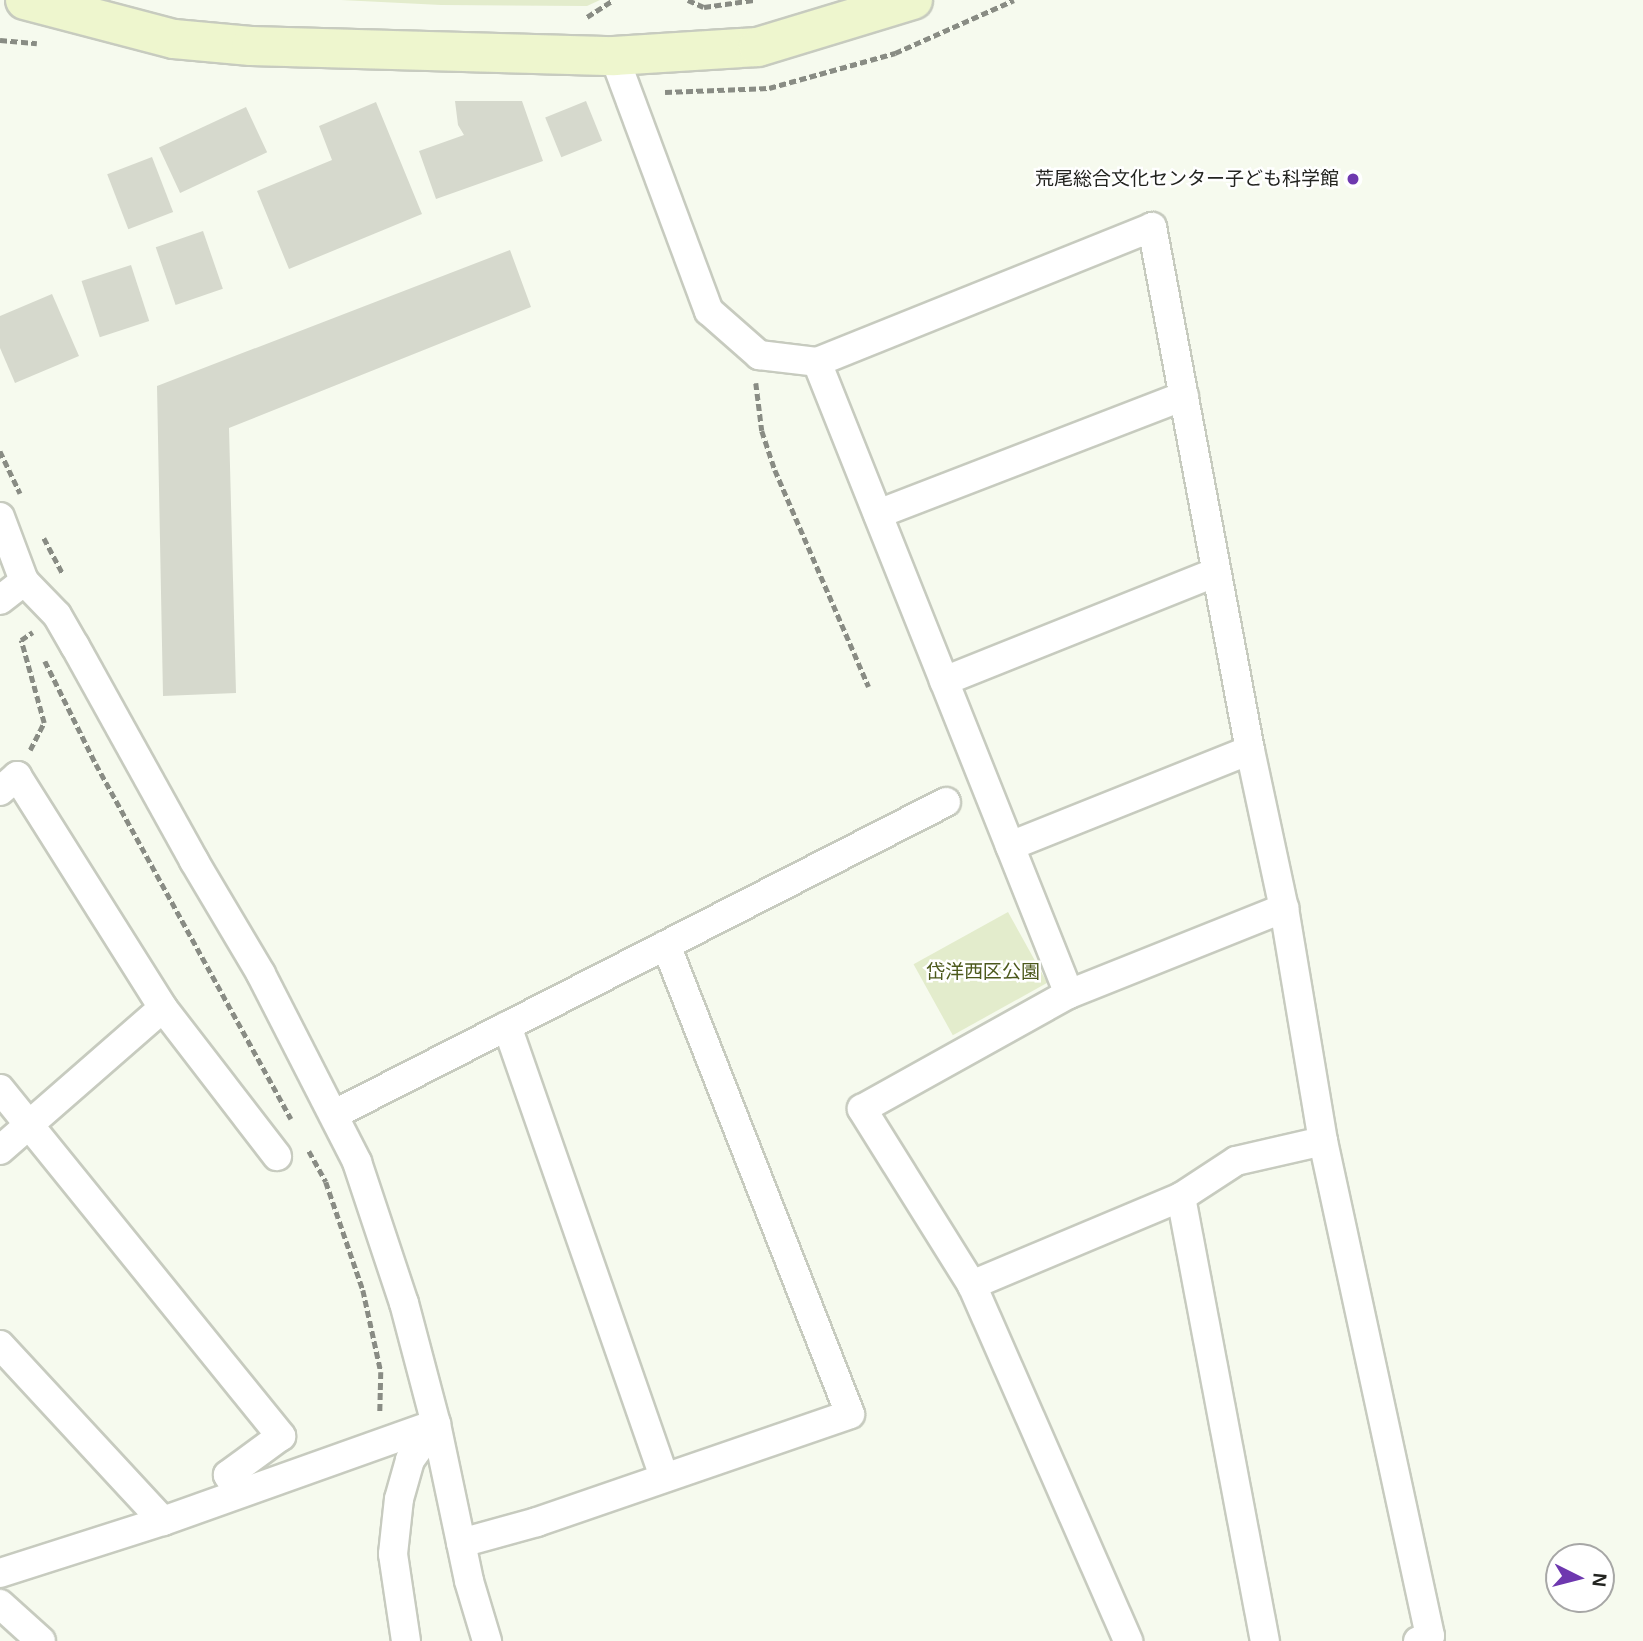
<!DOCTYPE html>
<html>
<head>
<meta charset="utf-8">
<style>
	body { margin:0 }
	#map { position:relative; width:1643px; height:1641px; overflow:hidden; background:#f6faee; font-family:Helvetica,"Noto Sans JP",sans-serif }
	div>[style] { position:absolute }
	.green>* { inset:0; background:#e3eccc; transform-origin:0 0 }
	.building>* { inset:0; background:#d6d9cd; transform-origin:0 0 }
	.path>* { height:4.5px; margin-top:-2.25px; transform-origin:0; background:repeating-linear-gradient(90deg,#898c84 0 7px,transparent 0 10.5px) }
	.roads { filter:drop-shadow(2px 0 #c7cbbf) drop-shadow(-2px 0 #c7cbbf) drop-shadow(0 2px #c7cbbf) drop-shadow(0 -2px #c7cbbf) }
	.street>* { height:28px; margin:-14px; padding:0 14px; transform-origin:14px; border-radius:14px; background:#fff }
	.secondary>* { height:38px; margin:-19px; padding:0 19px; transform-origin:19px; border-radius:19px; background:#eef6ce }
	.dots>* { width:19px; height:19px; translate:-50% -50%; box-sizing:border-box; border:4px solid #fff; border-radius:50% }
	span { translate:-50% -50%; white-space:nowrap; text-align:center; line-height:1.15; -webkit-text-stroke:5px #fff; paint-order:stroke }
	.poi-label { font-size:19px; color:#232420 }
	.right { translate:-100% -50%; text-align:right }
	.park-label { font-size:19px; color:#4c591c }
	.north { position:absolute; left:1545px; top:1543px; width:70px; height:70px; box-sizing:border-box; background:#fff; border:2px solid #a7a7a6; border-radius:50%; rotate:96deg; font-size:19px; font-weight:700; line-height:28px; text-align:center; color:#232420 }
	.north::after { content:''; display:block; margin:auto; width:24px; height:32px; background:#6e38af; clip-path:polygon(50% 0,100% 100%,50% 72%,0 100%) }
</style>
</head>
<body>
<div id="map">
	<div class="green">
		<div style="clip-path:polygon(341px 0,600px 0,587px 6px,441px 5px)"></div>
		<div style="left:1008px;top:912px;width:81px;height:108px;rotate:61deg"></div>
	</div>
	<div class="building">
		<div style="clip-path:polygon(455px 101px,522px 101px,543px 161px,436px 199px,419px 151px,464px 135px,458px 125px)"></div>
		<div style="left:586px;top:101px;width:43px;height:44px;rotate:68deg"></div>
		<div style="clip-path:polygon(376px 102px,422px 214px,289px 269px,257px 191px,332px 160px,319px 126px)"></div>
		<div style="left:246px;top:107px;width:50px;height:96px;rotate:65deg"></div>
		<div style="left:152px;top:157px;width:59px;height:48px;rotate:69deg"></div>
		<div style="left:203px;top:231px;width:61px;height:50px;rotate:71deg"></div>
		<div style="clip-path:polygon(510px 250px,531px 307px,229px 428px,236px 693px,163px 696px,157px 386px)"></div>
		<div style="left:131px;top:265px;width:59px;height:52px;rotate:72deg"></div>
		<div style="clip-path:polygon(52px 294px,79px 356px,15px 383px,0 348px,0 316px)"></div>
	</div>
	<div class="path">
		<div style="left:688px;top:0;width:17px;rotate:24deg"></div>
		<div style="left:704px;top:7px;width:50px;rotate:-8deg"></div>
		<div style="left:587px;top:17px;width:31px;rotate:-33deg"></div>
		<div style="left:0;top:40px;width:37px;rotate:5deg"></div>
		<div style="left:665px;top:92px;width:104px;rotate:-2.2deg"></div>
		<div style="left:769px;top:88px;width:131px;rotate:-15.5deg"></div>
		<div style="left:895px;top:53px;width:130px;rotate:-24deg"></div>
		<div style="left:756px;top:383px;width:48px;rotate:82.9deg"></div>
		<div style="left:762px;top:431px;width:41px;rotate:71.6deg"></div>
		<div style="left:775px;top:470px;width:236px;rotate:66.6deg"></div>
		<div style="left:0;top:451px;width:47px;rotate:64.5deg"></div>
		<div style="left:44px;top:538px;width:41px;rotate:62.2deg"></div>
		<div style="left:45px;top:661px;width:115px;rotate:63.7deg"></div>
		<div style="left:96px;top:764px;width:405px;rotate:61.2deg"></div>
		<div style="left:30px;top:750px;width:30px;rotate:-63deg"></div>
		<div style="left:44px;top:723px;width:86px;rotate:-105.5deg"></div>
		<div style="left:21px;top:640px;width:14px;rotate:-34deg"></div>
		<div style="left:309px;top:1151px;width:35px;rotate:61deg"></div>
		<div style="left:326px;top:1182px;width:114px;rotate:71.1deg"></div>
		<div style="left:363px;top:1290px;width:84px;rotate:77.6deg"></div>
		<div style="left:381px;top:1372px;width:41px;rotate:91.4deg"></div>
	</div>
	<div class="roads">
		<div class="street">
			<div style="left:614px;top:56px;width:272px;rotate:69.6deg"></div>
			<div style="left:709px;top:311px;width:67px;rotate:41.3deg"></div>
			<div style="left:759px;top:355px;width:58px;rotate:6.9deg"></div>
			<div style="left:878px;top:514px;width:328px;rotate:-21.1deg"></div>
			<div style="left:0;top:517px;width:68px;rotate:69.4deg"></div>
			<div style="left:24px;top:581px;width:47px;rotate:45.9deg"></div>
			<div style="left:57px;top:615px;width:36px;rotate:60deg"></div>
			<div style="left:75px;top:646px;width:246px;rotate:61deg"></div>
			<div style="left:194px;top:861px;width:131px;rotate:59.3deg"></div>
			<div style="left:261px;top:974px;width:211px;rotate:62.9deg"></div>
			<div style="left:357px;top:1162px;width:149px;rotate:71.6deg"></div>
			<div style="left:404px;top:1303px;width:125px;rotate:75.2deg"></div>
			<div style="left:436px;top:1424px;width:160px;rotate:78.1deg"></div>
			<div style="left:469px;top:1581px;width:63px;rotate:73.3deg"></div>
			<div style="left:0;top:600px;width:31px;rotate:-38deg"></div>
			<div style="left:944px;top:681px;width:293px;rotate:-21.8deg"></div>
			<div style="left:0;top:791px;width:23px;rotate:-41deg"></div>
			<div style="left:17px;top:776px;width:274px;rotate:57.8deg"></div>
			<div style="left:163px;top:1008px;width:187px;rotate:52.4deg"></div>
			<div style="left:1010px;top:846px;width:258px;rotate:-21.8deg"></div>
			<div style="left:1069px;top:994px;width:232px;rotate:-21.8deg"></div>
			<div style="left:507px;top:1026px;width:478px;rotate:70.8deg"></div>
			<div style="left:0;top:1089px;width:447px;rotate:51deg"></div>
			<div style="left:281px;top:1436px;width:66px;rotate:143.7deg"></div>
			<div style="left:228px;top:1475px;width:21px;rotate:59deg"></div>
			<div style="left:335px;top:1114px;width:686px;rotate:-27.05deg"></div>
			<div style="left:1323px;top:1141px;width:89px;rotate:167.1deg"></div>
			<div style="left:1236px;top:1161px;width:66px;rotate:146.8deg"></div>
			<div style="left:1181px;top:1197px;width:227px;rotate:157.2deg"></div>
			<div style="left:972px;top:1285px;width:208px;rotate:-122deg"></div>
			<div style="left:862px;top:1109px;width:237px;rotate:-29.1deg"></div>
			<div style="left:1069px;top:994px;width:680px;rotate:-111.74deg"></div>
			<div style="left:817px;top:362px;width:361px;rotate:-21.9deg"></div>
			<div style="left:1152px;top:227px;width:532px;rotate:79.39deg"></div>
			<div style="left:1250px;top:750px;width:162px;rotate:77.9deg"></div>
			<div style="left:1284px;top:908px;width:236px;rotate:80.5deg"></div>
			<div style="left:1323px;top:1141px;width:506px;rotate:77.8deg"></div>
			<div style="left:1430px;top:1636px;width:13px;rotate:157deg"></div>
			<div style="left:0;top:1150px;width:216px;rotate:-41.1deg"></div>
			<div style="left:1181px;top:1197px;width:452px;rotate:79.3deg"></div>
			<div style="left:972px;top:1285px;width:389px;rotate:66.3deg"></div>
			<div style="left:0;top:1345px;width:240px;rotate:47.2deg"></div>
			<div style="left:461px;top:1543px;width:79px;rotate:-15.4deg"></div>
			<div style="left:537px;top:1522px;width:331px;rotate:-19deg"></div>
			<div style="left:850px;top:1414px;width:504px;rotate:-111.42deg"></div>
			<div style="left:0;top:1573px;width:171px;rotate:-17.7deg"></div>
			<div style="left:163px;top:1521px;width:290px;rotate:-19.6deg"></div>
			<div style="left:0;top:1604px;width:55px;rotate:42.1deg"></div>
			<div style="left:406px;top:1641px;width:88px;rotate:-98.5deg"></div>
			<div style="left:393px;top:1554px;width:55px;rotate:-83.8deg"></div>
			<div style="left:399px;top:1499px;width:41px;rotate:-74.2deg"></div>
			<div style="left:410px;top:1460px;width:44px;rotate:-54.2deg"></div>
		</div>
		<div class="secondary">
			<div style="left:25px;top:0;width:154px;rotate:14.7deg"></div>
			<div style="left:174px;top:39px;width:77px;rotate:5.2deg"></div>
			<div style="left:251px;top:46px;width:363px;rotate:1.6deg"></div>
			<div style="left:614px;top:56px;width:144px;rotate:-3.6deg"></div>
			<div style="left:758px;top:47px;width:162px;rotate:-16.9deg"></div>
		</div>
	</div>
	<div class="dots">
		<div style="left:1353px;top:179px;background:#6e38af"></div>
	</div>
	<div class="poi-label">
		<span class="right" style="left:1339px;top:179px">荒尾総合文化センター子ども科学館</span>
	</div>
	<div class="park-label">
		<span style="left:983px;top:972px">岱洋西区公園</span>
	</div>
	<div class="north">N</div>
</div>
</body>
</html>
